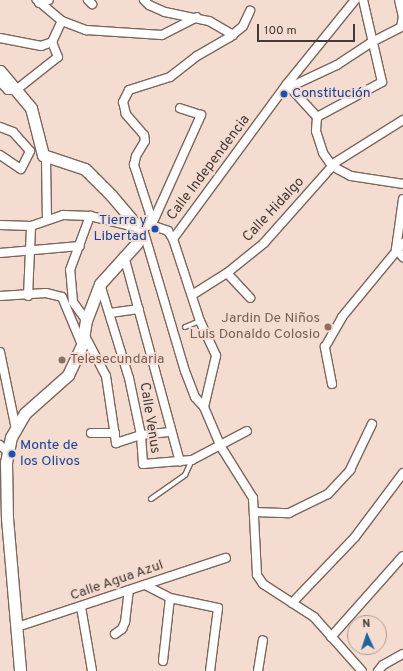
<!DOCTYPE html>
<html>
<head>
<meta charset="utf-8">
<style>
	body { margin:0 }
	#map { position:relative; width:403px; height:671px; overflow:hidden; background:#f5dcd1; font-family:Overpass,sans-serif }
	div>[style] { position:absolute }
	.roads { filter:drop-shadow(1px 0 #7c665c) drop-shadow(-1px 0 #7c665c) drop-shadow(0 1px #7c665c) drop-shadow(0 -1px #7c665c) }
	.lane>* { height:4px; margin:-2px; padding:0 2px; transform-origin:2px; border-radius:2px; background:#fff }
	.street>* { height:8px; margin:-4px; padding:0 4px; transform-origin:4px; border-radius:4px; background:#fff }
	.secondary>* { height:11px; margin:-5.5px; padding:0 5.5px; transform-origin:5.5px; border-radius:5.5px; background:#fff }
	.dots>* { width:11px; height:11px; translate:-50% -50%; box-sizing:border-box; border:2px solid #f5dcd1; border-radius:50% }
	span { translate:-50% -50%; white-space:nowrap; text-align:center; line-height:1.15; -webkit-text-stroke:4px #f5dcd1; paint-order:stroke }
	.transit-label { font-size:14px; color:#164399 }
	.left { translate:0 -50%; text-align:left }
	.right { translate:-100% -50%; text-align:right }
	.street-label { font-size:14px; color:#433935 }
	.education-label { font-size:14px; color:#785e54 }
	.north { position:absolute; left:347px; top:615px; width:40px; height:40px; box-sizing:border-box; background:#f5dcd1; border:1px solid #ae9b93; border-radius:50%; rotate:357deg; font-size:11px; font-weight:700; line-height:16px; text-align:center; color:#433935 }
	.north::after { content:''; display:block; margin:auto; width:14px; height:18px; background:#1a6598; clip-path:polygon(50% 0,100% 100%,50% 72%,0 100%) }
	.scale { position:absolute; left:257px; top:24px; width:98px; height:18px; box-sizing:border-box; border:2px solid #433935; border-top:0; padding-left:5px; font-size:12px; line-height:14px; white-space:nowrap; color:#433935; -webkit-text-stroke:3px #f5dcd1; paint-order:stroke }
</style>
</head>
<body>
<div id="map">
	<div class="roads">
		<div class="lane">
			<div style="left:185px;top:327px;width:16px;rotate:-22deg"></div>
			<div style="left:151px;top:499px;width:42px;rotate:-35.2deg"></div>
			<div style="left:185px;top:475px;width:17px;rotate:-65deg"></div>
		</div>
		<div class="street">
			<div style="left:88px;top:0;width:6px;rotate:45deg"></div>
			<div style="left:144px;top:0;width:7px;rotate:45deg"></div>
			<div style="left:149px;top:5px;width:17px;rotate:24deg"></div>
			<div style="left:165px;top:12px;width:45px;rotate:11.6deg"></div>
			<div style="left:209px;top:21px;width:28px;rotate:30deg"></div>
			<div style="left:39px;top:3px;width:10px;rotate:-17deg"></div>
			<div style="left:62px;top:21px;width:26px;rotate:21deg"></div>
			<div style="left:86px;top:30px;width:76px;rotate:3.8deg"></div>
			<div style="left:162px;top:35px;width:39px;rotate:-27deg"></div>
			<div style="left:0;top:38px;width:42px;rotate:11deg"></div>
			<div style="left:41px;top:46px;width:12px;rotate:-20deg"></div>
			<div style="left:52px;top:42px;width:23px;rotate:-65deg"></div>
			<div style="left:62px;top:21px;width:33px;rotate:-140deg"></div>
			<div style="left:0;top:82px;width:11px;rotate:45deg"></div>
			<div style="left:8px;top:90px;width:8px"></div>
			<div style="left:16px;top:90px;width:53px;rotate:-38.2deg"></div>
			<div style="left:58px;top:57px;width:16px;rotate:-112deg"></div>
			<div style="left:287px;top:84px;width:45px;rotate:47.7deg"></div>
			<div style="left:317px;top:117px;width:14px;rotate:94deg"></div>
			<div style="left:316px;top:131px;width:23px;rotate:72deg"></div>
			<div style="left:323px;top:153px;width:16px;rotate:55deg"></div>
			<div style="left:332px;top:166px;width:21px;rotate:28deg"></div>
			<div style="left:351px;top:176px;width:53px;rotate:8.7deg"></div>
			<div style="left:290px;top:87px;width:52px;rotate:-25.1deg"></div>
			<div style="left:337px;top:65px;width:42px;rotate:-33.3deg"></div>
			<div style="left:372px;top:42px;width:33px;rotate:-27deg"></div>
			<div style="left:401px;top:27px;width:10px;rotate:-79deg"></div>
			<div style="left:403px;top:17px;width:17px;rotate:-103deg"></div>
			<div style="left:317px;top:117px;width:74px;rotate:-28.3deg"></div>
			<div style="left:382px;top:82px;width:84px;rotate:-103deg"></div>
			<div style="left:0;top:127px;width:14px;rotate:21deg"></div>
			<div style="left:13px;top:132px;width:25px;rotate:48deg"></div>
			<div style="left:0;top:155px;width:25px;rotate:34deg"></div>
			<div style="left:21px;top:169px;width:20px;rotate:-63deg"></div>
			<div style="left:46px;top:158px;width:62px;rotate:89.1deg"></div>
			<div style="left:403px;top:199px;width:50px;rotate:98deg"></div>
			<div style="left:396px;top:249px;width:11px;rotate:49deg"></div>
			<div style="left:148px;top:224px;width:10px;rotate:-79deg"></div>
			<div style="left:150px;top:214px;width:52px;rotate:-108.1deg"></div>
			<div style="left:134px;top:165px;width:9px;rotate:-77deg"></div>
			<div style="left:136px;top:156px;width:17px;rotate:-59deg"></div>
			<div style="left:145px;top:141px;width:6px;rotate:-99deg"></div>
			<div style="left:144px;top:135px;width:28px;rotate:-131deg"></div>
			<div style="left:126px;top:114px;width:12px;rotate:-104deg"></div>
			<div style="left:123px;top:102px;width:13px;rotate:-63deg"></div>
			<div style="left:129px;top:90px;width:43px;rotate:-17.6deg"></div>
			<div style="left:170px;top:77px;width:34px;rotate:-38deg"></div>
			<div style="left:197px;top:56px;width:38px;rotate:-30deg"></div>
			<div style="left:230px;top:37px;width:17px;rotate:-40deg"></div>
			<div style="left:243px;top:26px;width:17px;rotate:-65deg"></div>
			<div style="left:152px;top:224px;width:120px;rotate:-65.8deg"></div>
			<div style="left:201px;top:115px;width:22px;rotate:-162deg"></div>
			<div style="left:0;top:225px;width:31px;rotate:2deg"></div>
			<div style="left:31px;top:226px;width:34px;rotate:-19deg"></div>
			<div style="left:63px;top:215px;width:27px;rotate:2deg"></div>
			<div style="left:90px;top:216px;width:50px;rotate:13.8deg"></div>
			<div style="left:139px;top:228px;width:12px;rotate:-14deg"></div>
			<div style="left:151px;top:225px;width:18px;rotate:19deg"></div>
			<div style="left:168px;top:231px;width:9px;rotate:58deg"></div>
			<div style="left:173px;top:239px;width:86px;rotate:71.8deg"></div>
			<div style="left:200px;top:321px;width:38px;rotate:65deg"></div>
			<div style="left:216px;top:356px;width:52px;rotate:103.2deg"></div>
			<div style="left:204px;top:407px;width:43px;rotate:67deg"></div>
			<div style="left:221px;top:447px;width:60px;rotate:57.9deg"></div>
			<div style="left:253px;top:498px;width:77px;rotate:87deg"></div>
			<div style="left:257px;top:575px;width:11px;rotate:56deg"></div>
			<div style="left:263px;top:584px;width:61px;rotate:32.9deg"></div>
			<div style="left:314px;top:617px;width:72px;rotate:48.4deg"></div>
			<div style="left:142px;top:226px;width:151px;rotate:73.5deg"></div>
			<div style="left:185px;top:371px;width:28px;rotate:69deg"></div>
			<div style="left:195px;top:397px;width:13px;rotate:48deg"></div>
			<div style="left:173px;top:239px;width:192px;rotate:-53.7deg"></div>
			<div style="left:287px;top:84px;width:108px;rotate:-51deg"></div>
			<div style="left:0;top:253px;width:80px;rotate:-5deg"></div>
			<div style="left:124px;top:256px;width:213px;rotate:74.8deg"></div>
			<div style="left:227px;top:273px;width:34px;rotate:47deg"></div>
			<div style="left:100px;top:284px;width:98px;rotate:72.9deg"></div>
			<div style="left:129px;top:378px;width:58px;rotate:78.1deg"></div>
			<div style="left:141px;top:435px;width:29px;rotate:86deg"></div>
			<div style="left:143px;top:464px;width:49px;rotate:-4.7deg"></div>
			<div style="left:192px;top:460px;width:62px;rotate:-27.8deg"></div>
			<div style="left:192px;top:295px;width:41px;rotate:-32.2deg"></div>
			<div style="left:227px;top:273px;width:48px;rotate:-39deg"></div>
			<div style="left:264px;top:243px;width:108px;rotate:-48.4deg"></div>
			<div style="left:336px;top:162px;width:79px;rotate:-32.1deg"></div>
			<div style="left:0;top:296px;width:46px;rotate:-3.7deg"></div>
			<div style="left:46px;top:293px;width:16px;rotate:14deg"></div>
			<div style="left:62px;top:297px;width:52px;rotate:67.4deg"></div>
			<div style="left:28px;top:296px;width:70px;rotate:-87.5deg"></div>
			<div style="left:110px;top:313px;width:29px;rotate:-8deg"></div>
			<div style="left:86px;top:320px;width:22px;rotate:-126deg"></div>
			<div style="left:73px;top:302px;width:32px;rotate:-95deg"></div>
			<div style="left:70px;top:270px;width:58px;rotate:-69.7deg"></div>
			<div style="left:84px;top:334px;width:47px;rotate:62.4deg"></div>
			<div style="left:106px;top:376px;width:68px;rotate:81.5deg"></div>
			<div style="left:116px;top:443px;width:26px;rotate:-18deg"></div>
			<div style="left:141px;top:435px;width:30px;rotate:-6deg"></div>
			<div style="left:0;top:352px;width:79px;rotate:78.3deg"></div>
			<div style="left:332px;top:384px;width:38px;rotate:-101deg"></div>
			<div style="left:325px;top:347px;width:34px;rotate:-60deg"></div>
			<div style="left:342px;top:317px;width:96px;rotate:-50.5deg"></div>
			<div style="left:91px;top:433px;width:24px"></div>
			<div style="left:0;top:445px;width:11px;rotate:41deg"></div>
			<div style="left:254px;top:512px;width:35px;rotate:2deg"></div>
			<div style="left:289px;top:513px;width:43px;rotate:-26deg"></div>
			<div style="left:328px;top:494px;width:33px;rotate:-47deg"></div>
			<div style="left:350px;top:470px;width:51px;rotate:-64.4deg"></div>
			<div style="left:145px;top:585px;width:28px;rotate:27deg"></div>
			<div style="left:170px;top:598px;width:49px;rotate:11.8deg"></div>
			<div style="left:218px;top:608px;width:64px;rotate:97.2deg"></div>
			<div style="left:292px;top:603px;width:91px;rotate:-46.3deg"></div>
			<div style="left:355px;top:537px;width:80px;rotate:-53.1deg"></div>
			<div style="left:81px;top:607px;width:65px;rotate:80.2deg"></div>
			<div style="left:17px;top:627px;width:220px;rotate:-18.3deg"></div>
			<div style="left:115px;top:634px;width:9px;rotate:-36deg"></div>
			<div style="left:122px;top:629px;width:8px;rotate:-67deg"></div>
			<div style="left:125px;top:622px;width:32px;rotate:-83deg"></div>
			<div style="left:331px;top:637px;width:108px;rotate:-48.4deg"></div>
			<div style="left:163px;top:661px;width:63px;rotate:-83.7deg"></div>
			<div style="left:258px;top:671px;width:31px;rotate:-81deg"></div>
			<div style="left:378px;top:671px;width:8px;rotate:-50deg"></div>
			<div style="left:383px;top:665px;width:23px;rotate:-29deg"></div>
		</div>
		<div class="secondary">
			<div style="left:0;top:71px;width:48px;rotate:50deg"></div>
			<div style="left:31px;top:108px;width:49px;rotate:75.7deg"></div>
			<div style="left:43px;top:155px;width:44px;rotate:18.4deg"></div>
			<div style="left:85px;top:169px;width:37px;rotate:45deg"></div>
			<div style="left:111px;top:195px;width:43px;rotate:49.7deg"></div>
			<div style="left:139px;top:228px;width:5px;rotate:79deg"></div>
			<div style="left:140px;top:233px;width:10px;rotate:107deg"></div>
			<div style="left:137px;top:243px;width:55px;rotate:132.1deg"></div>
			<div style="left:100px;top:284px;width:39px;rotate:111deg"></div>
			<div style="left:86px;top:320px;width:25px;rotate:99deg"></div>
			<div style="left:82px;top:345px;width:33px;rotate:115deg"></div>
			<div style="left:68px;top:375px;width:57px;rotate:138.5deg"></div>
			<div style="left:25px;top:413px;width:28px;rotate:120deg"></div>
			<div style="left:11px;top:437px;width:25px;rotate:101deg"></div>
			<div style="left:6px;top:462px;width:56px;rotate:89deg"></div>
			<div style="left:7px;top:518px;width:154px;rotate:85.1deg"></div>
		</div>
	</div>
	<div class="dots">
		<div style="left:284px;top:94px;background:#1a4fb4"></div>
		<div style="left:155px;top:229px;background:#1a4fb4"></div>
		<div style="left:328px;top:327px;background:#8d6e63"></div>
		<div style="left:62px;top:360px;background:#8d6e63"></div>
		<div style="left:12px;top:454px;background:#1a4fb4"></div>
	</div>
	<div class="transit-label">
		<span class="left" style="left:292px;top:94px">Constitución</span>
		<span class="right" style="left:147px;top:229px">Tierra y<br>Libertad</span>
		<span class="left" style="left:20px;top:454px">Monte de<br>los Olivos</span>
	</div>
	<div class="street-label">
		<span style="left:209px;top:168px;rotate:-53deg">Calle Independencia</span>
		<span style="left:274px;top:210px;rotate:-47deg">Calle Hidalgo</span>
		<span style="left:149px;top:418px;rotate:81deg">Calle Venus</span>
		<span style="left:117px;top:581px;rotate:-19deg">Calle Agua Azul</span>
	</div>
	<div class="education-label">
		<span class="right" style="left:320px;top:327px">Jardin De Niños<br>Luis Donaldo Colosio</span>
		<span class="left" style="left:70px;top:360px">Telesecundaria</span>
	</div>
	<div class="north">N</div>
	<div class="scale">100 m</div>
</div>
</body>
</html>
